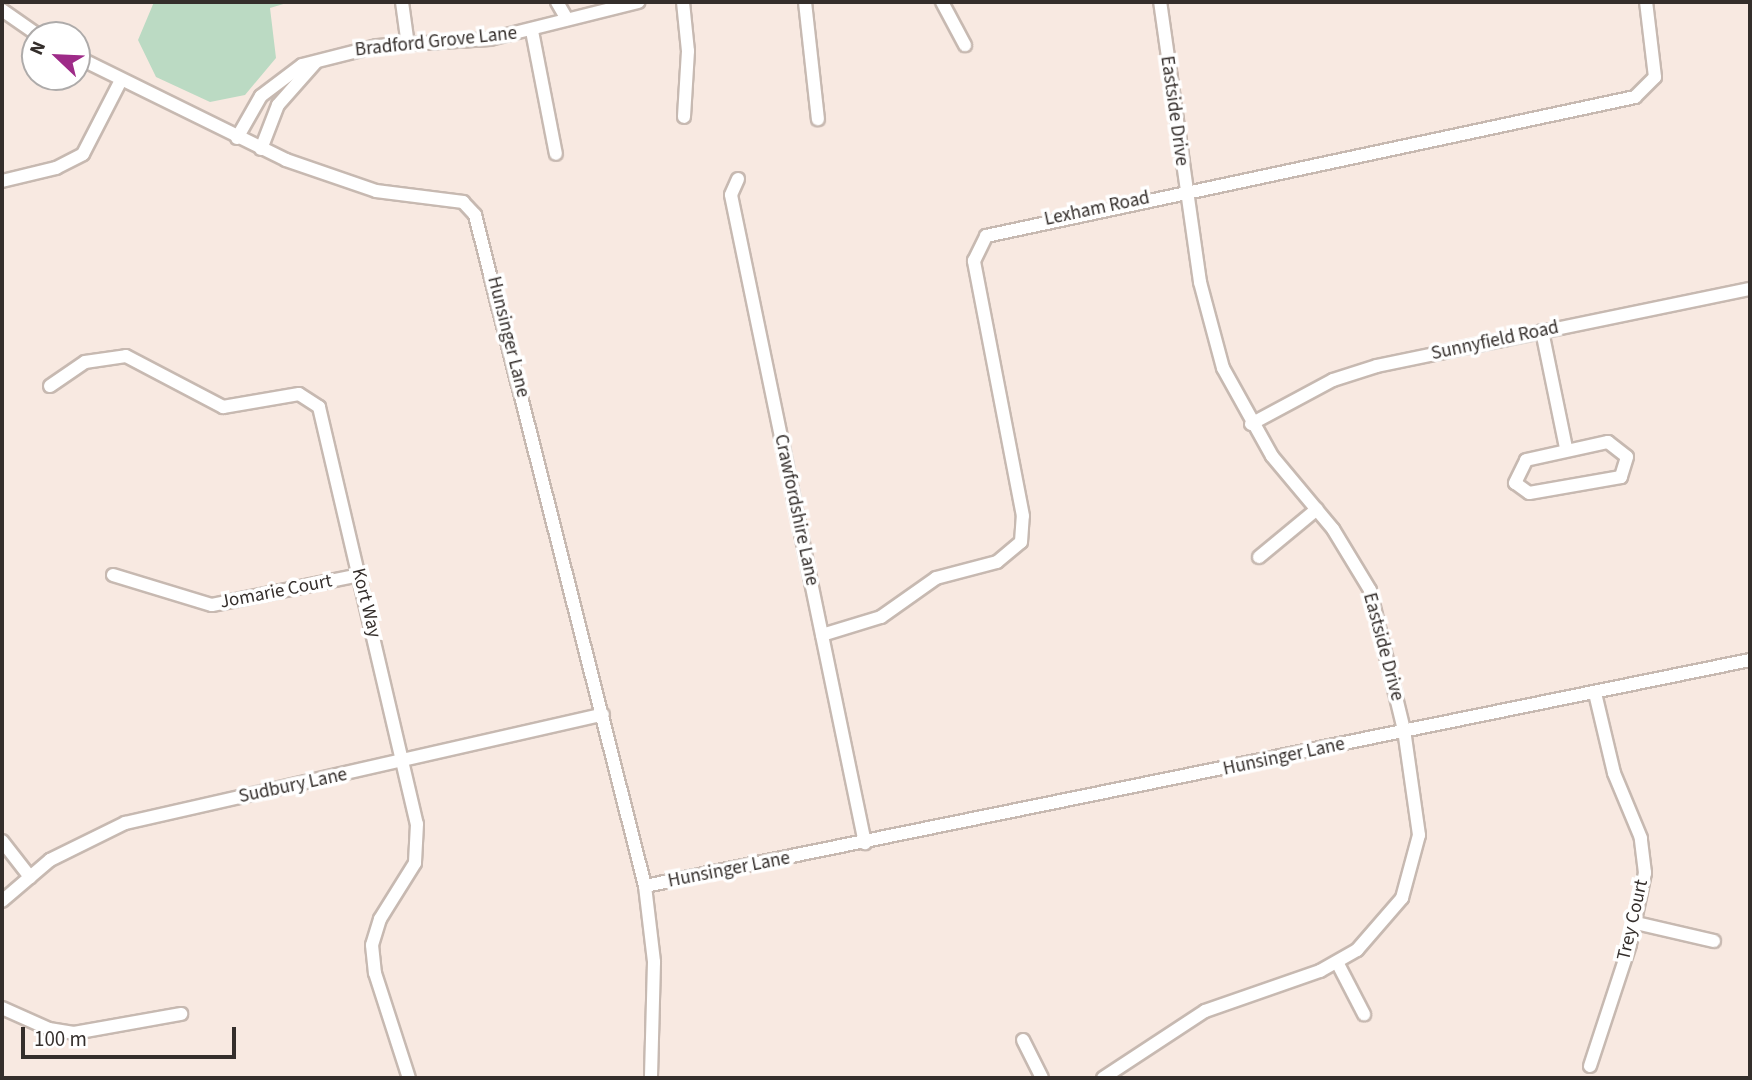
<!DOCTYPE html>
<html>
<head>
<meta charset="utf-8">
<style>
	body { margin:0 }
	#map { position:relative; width:1752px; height:1080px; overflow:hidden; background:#f8e9e1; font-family:"Source Sans 3",sans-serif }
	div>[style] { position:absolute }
	.green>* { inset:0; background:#bbdac3 }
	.roads { filter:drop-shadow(2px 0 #c7b9b1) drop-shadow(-2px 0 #c7b9b1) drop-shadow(0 2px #c7b9b1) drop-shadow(0 -2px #c7b9b1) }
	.street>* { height:12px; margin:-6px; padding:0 6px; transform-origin:6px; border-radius:6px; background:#fff }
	span { translate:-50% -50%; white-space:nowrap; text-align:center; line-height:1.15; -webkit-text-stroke:7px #fff; paint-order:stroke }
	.street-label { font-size:19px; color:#342e2b }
	.frame { position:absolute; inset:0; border:4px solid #342e2b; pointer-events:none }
	.north { position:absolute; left:21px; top:21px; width:70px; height:70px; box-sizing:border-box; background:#fff; border:2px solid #aeabaa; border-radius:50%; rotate:293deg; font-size:19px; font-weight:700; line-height:28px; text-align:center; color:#342e2b }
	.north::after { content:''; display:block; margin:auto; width:24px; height:32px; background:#9e2b88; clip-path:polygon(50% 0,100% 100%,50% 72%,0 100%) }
	.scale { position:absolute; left:21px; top:1027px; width:215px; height:32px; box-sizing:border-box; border:4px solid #342e2b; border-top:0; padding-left:9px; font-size:21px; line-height:24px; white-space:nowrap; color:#342e2b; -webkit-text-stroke:5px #fff; paint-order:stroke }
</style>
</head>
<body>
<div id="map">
	<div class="green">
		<div style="clip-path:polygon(154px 2px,290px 2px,270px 8px,276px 58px,245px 95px,210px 102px,156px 77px,138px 40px)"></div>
	</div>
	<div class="roads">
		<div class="street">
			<div style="left:402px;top:2px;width:43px;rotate:82.1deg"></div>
			<div style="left:557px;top:2px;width:20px;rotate:60deg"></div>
			<div style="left:683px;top:2px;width:49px;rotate:84.2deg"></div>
			<div style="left:688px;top:51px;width:66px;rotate:93.5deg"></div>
			<div style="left:805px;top:2px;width:118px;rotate:83.7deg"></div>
			<div style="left:942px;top:2px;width:49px;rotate:61.9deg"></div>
			<div style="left:2px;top:10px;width:44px;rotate:34.8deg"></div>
			<div style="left:532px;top:31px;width:125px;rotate:79deg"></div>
			<div style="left:77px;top:57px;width:233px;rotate:26.2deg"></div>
			<div style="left:286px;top:160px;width:95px;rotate:19deg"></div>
			<div style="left:376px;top:191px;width:88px;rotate:7.2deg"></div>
			<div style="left:463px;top:202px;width:18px;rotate:47deg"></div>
			<div style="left:475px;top:215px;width:692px;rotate:75.78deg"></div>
			<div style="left:645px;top:886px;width:77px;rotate:83.2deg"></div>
			<div style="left:654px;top:962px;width:116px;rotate:91.5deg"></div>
			<div style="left:237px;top:138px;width:48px;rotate:-60.3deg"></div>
			<div style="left:261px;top:96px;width:51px;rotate:-37.1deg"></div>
			<div style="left:302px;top:65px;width:77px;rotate:-14.2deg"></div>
			<div style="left:377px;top:46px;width:113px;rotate:-3.5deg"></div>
			<div style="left:490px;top:39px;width:153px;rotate:-14deg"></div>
			<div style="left:261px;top:149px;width:47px;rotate:-68.9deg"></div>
			<div style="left:278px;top:105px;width:57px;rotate:-48.5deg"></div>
			<div style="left:738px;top:179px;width:17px;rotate:114deg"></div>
			<div style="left:731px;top:195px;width:662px;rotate:78.32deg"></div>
			<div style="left:2px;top:181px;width:56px;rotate:-13.5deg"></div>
			<div style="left:56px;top:168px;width:30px;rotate:-27deg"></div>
			<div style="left:83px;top:154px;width:83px;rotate:-62.8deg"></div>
			<div style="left:1542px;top:331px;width:119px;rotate:78.4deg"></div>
			<div style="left:50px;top:386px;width:42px;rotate:-34.4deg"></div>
			<div style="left:85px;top:362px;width:41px;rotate:-8.3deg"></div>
			<div style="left:126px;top:356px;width:110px;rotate:27.7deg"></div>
			<div style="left:223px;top:407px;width:77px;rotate:-9.7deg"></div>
			<div style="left:299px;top:394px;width:24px;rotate:33deg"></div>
			<div style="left:319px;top:407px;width:428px;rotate:76.8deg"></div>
			<div style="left:417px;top:824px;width:39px;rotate:93deg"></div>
			<div style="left:415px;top:863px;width:66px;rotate:122deg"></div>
			<div style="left:380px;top:919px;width:27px;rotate:107deg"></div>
			<div style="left:372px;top:945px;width:28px;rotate:84deg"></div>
			<div style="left:375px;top:973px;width:110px;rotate:72.1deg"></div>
			<div style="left:1251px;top:424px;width:93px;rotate:-28.2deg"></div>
			<div style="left:1333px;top:380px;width:46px;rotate:-17.7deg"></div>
			<div style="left:1377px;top:366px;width:381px;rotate:-11.7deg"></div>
			<div style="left:1608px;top:442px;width:24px;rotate:38deg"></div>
			<div style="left:1627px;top:457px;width:21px;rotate:107deg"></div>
			<div style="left:1621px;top:477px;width:93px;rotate:170.1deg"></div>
			<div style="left:1529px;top:493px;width:17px;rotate:-144deg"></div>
			<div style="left:1515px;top:483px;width:25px;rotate:-64deg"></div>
			<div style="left:1526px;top:460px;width:84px;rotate:-12.4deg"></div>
			<div style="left:1259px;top:557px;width:75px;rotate:-39.6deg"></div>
			<div style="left:113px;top:575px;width:103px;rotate:16.9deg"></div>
			<div style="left:212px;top:605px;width:150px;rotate:-11.5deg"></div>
			<div style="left:822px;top:635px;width:62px;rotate:-17deg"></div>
			<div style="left:881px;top:617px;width:67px;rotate:-35.3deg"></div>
			<div style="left:936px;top:578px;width:63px;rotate:-14.7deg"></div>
			<div style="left:997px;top:562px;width:31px;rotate:-40deg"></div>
			<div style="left:1021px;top:542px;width:26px;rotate:-86deg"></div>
			<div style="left:1023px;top:516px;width:260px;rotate:-100.9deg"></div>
			<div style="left:974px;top:261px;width:28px;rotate:-64deg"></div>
			<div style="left:986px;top:236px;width:664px;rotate:-12.09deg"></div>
			<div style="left:1635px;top:97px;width:28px;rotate:-45deg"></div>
			<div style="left:1655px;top:77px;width:76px;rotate:-96.8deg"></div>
			<div style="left:2px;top:841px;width:46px;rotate:52.1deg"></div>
			<div style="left:645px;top:886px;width:1128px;rotate:-11.56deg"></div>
			<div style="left:2px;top:901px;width:63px;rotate:-40.5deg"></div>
			<div style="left:50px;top:860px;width:84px;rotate:-26.3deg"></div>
			<div style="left:125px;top:823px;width:490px;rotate:-12.8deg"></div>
			<div style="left:1636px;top:923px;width:80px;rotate:13deg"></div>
			<div style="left:1337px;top:962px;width:59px;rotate:62.6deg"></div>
			<div style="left:2px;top:1008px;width:51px;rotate:24.1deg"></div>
			<div style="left:49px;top:1029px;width:25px;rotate:9deg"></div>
			<div style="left:74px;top:1033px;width:109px;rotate:-10.1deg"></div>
			<div style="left:1023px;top:1040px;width:42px;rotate:63.4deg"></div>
			<div style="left:1590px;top:1066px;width:128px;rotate:-71.8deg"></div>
			<div style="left:1630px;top:944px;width:73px;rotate:-78.1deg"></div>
			<div style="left:1645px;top:873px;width:35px;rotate:-97deg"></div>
			<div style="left:1641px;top:838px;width:70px;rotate:-112.6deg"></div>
			<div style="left:1614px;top:773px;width:82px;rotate:-103.4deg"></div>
			<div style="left:1103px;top:1078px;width:122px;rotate:-33.3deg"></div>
			<div style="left:1205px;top:1011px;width:122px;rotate:-19.2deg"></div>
			<div style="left:1320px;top:971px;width:43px;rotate:-29.6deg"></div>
			<div style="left:1357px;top:950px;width:69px;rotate:-49.1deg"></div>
			<div style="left:1402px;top:898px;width:65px;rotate:-74.9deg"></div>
			<div style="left:1419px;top:835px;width:106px;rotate:-98.1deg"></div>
			<div style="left:1404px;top:730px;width:144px;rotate:-103.7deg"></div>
			<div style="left:1370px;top:590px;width:71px;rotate:-121.2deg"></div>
			<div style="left:1333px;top:529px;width:95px;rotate:-129.9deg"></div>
			<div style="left:1272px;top:456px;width:101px;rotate:-119.1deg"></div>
			<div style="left:1223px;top:368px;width:89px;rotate:-105deg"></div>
			<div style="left:1200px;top:282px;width:283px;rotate:-98.1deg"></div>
		</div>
	</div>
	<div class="street-label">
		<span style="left:436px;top:42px;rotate:-6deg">Bradford Grove Lane</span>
		<span style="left:1174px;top:111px;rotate:82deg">Eastside Drive</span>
		<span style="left:1097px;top:209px;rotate:-12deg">Lexham Road</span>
		<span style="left:508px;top:337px;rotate:76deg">Hunsinger Lane</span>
		<span style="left:1495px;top:341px;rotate:-12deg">Sunnyfield Road</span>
		<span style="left:796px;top:510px;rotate:78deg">Crawfordshire Lane</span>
		<span style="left:276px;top:592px;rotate:-11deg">Jomarie Court</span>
		<span style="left:366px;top:603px;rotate:76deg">Kort Way</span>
		<span style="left:1383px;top:647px;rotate:75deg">Eastside Drive</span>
		<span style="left:1284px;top:757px;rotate:-12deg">Hunsinger Lane</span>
		<span style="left:293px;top:786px;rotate:-12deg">Sudbury Lane</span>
		<span style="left:729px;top:870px;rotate:-11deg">Hunsinger Lane</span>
		<span style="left:1633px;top:920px;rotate:-77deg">Trey Court</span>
	</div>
	<div class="frame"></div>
	<div class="north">N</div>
	<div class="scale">100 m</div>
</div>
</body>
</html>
